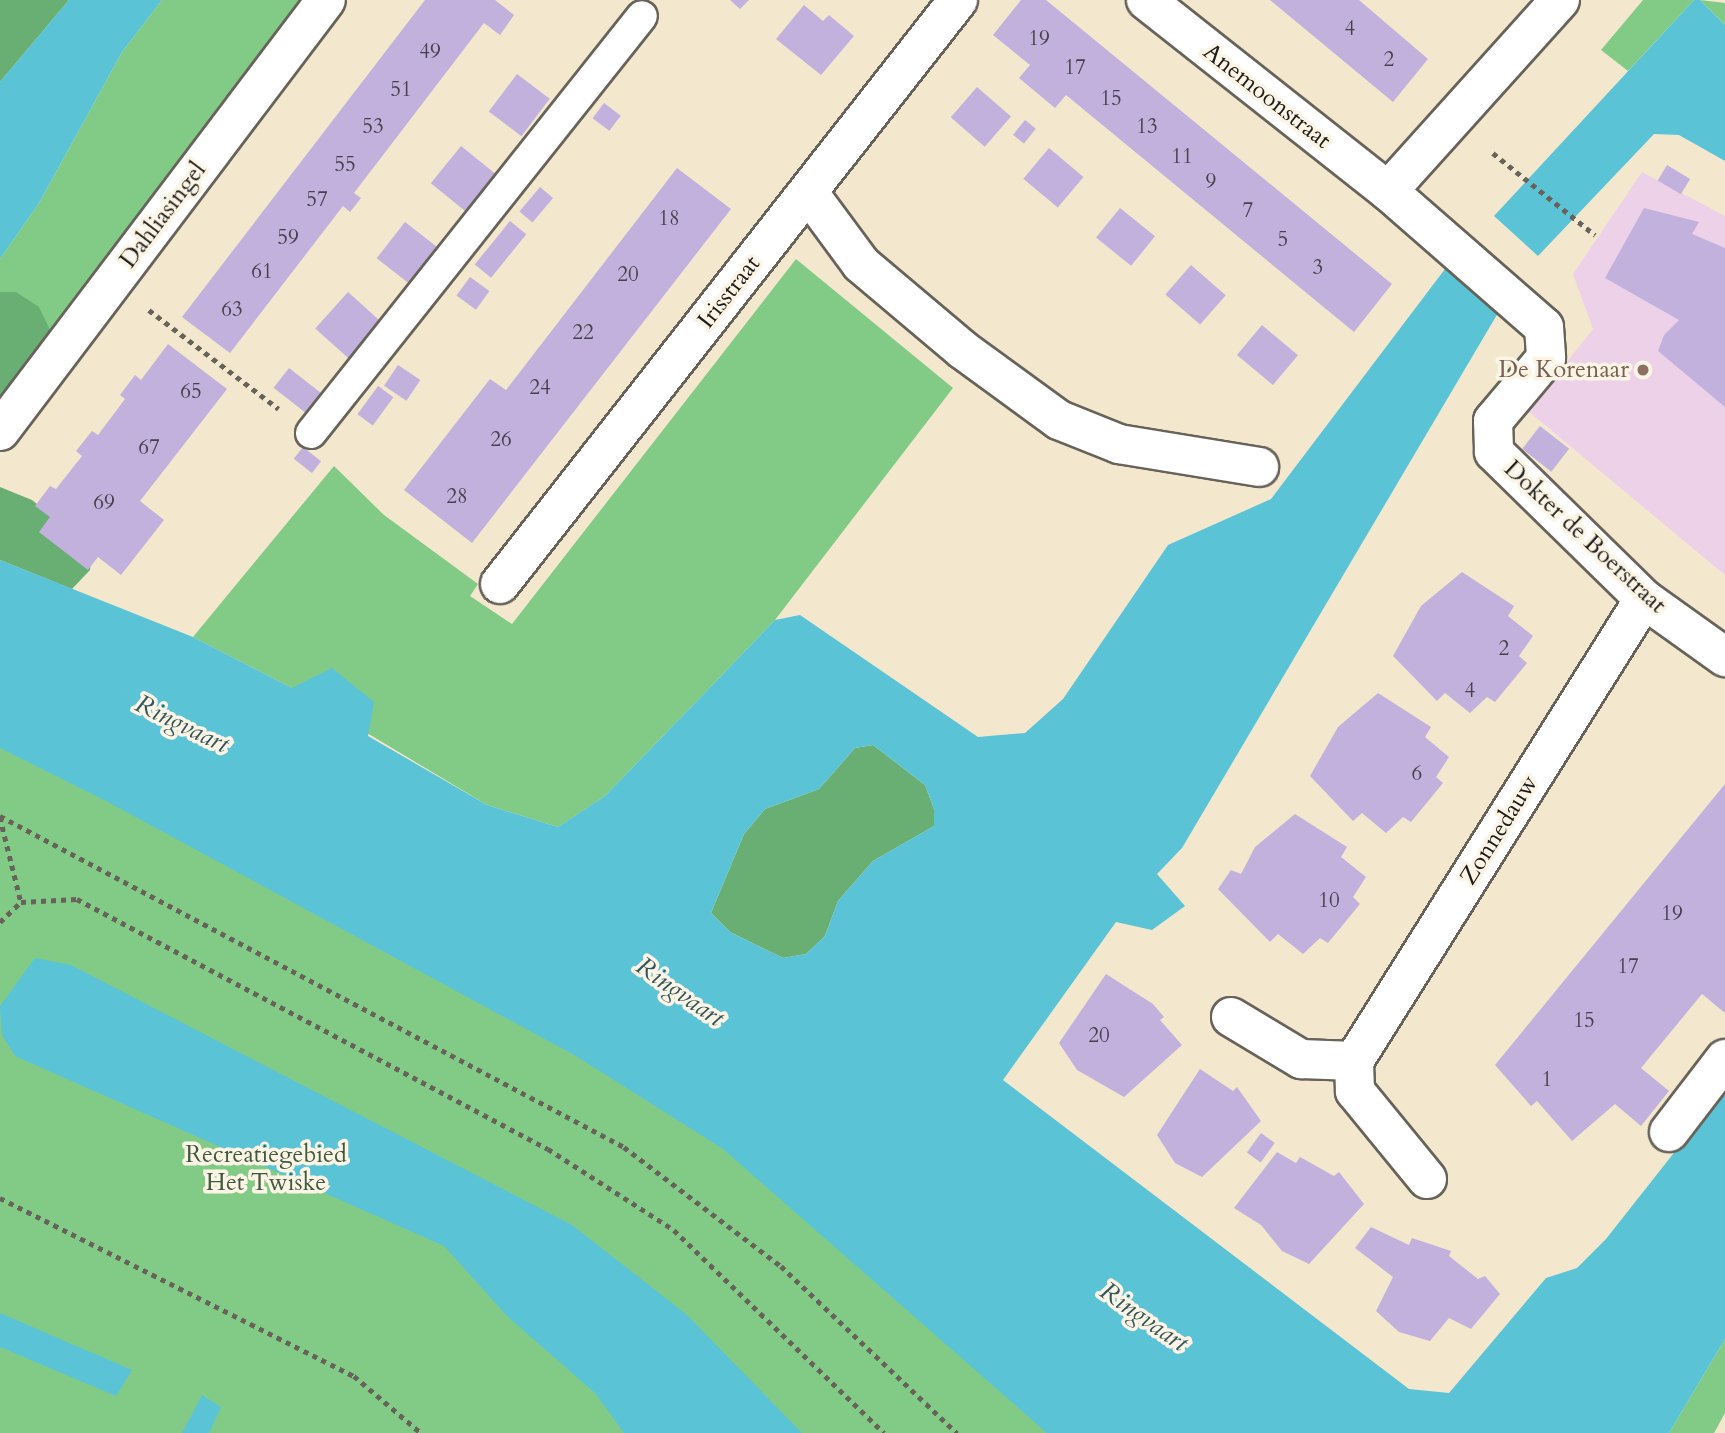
<!DOCTYPE html>
<html>
<head>
<meta charset="utf-8">
<style>
	body { margin:0 }
	#map { position:relative; width:1725px; height:1433px; overflow:hidden; background:#f3e8cd; font-family:Cardo,serif }
	div>[style] { position:absolute }
	.built>* { inset:0; background:#edd1e9 }
	.green>* { inset:0; background:#82cb87 }
	.forest>* { inset:0; background:#69af74 }
	.water>* { inset:0; background:#5ac3d6 }
	.building>* { inset:0; background:#c2b1dc; transform-origin:0 0 }
	.path>* { height:4.5px; margin-top:-2.25px; transform-origin:0; background:repeating-linear-gradient(90deg,#67635a 0 5px,transparent 0 10px) }
	.roads { filter:drop-shadow(2px 0 #67635a) drop-shadow(-2px 0 #67635a) drop-shadow(0 2px #67635a) drop-shadow(0 -2px #67635a) }
	.service>* { height:30px; margin:-15px; padding:0 15px; transform-origin:15px; border-radius:15px; background:#fff }
	.minor>* { height:38px; margin:-19px; padding:0 19px; transform-origin:19px; border-radius:19px; background:#fff }
	.dots>* { width:19px; height:19px; translate:-50% -50%; box-sizing:border-box; border:4px solid #fcf5e5; border-radius:50% }
	span { translate:-50% -50%; white-space:nowrap; text-align:center; line-height:1.15; -webkit-text-stroke:7px #fcf5e5; paint-order:stroke }
	.number-label { font-size:21px; color:#46414c }
	.number-label span { -webkit-text-stroke-width:0 }
	.street-label { font-size:24px; color:#1c1c1c }
	.education-label { font-size:24px; color:#785e54 }
	.right { translate:-100% -50%; text-align:right }
	.park-label { font-size:24px; color:#405941 }
	.water-label { font-size:26px; color:#32565d; font-style:italic }
</style>
</head>
<body>
<div id="map">
	<div class="built">
		<div style="clip-path:polygon(1642px 172px,1725px 216px,1725px 575px,1528px 411px,1593px 329px,1573px 274px)"></div>
	</div>
	<div class="green">
		<div style="clip-path:polygon(162px 0,316px 0,53px 336px,0 292px,0 259px,39px 203px,122px 52px)"></div>
		<div style="clip-path:polygon(1643px 0,1694px 0,1628px 71px,1601px 50px)"></div>
		<div style="clip-path:polygon(1700px 0,1725px 3px,1725px 25px)"></div>
		<div style="clip-path:polygon(796px 259px,953px 388px,775px 620px,605px 796px,558px 827px,487px 805px,292px 688px,193px 637px,334px 466px,384px 515px,478px 584px,470px 596px,512px 624px)"></div>
		<div style="clip-path:polygon(0 723px,1305px 1433px,0 1433px)"></div>
		<div style="clip-path:polygon(1725px 1339px,1725px 1413px,1714px 1433px,1669px 1433px)"></div>
	</div>
	<div class="forest">
		<div style="clip-path:polygon(0 0,69px 0,0 82px)"></div>
		<div style="clip-path:polygon(0 292px,16px 292px,39px 307px,53px 336px,0 404px)"></div>
		<div style="clip-path:polygon(0 487px,32px 500px,92px 548px,90px 570px,72px 589px,0 560px)"></div>
		<div style="clip-path:polygon(873px 745px,925px 785px,934px 809px,934px 826px,873px 861px,838px 901px,825px 936px,806px 954px,783px 958px,730px 932px,711px 913px,744px 834px,765px 809px,819px 789px,855px 748px)"></div>
	</div>
	<div class="water">
		<div style="clip-path:polygon(69px 0,162px 0,122px 52px,39px 203px,0 259px,0 82px)"></div>
		<div style="clip-path:polygon(1694px 0,1700px 0,1725px 25px,1725px 161px,1679px 135px,1654px 134px,1538px 256px,1494px 216px)"></div>
		<div style="clip-path:polygon(evenodd,1445px 269px,1498px 313px,1182px 848px,1157px 874px,1185px 906px,1152px 930px,1116px 922px,1003px 1080px,1409px 1389px,1449px 1393px,1546px 1278px,1577px 1268px,1606px 1239px,1725px 1088px,1725px 1339px,1669px 1433px,1047px 1433px,723px 1149px,576px 1056px,108px 802px,0 748px,0 560px,193px 637px,292px 688px,332px 668px,374px 702px,368px 736px,487px 805px,558px 827px,605px 796px,775px 620px,800px 615px,978px 737px,1025px 733px,1063px 699px,1168px 545px,1271px 499px,1445px 269px,873px 745px,925px 785px,934px 809px,934px 826px,873px 861px,838px 901px,825px 936px,806px 954px,783px 958px,730px 932px,711px 913px,744px 834px,765px 809px,819px 789px,855px 748px,873px 745px)"></div>
		<div style="clip-path:polygon(35px 958px,71px 965px,572px 1225px,686px 1314px,802px 1433px,624px 1433px,595px 1393px,508px 1317px,444px 1246px,15px 1056px,2px 1035px,0 1006px)"></div>
		<div style="clip-path:polygon(0 1313px,132px 1370px,116px 1396px,0 1347px)"></div>
		<div style="clip-path:polygon(202px 1395px,221px 1407px,209px 1433px,182px 1433px)"></div>
	</div>
	<div class="building">
		<div style="clip-path:polygon(425px 0,495px 0,514px 15px,500px 35px,484px 23px,354px 193px,361px 198px,350px 212px,343px 206px,230px 353px,182px 317px)"></div>
		<div style="clip-path:polygon(730px 0,749px 0,740px 9px)"></div>
		<div style="clip-path:polygon(1021px 0,1046px 0,1392px 284px,1354px 332px,1066px 95px,1055px 108px,1019px 78px,1030px 65px,993px 35px)"></div>
		<div style="clip-path:polygon(1270px 0,1359px 0,1428px 59px,1393px 102px)"></div>
		<div style="clip-path:polygon(804px 5px,823px 21px,829px 15px,854px 36px,821px 75px,776px 39px)"></div>
		<div style="left:517px;top:74px;width:41px;height:47px;rotate:37deg"></div>
		<div style="left:977px;top:87px;width:45px;height:40px;rotate:41deg"></div>
		<div style="left:604px;top:103px;width:21px;height:19px;rotate:37deg"></div>
		<div style="left:1025px;top:120px;width:14px;height:19px;rotate:39deg"></div>
		<div style="left:461px;top:146px;width:45px;height:48px;rotate:39deg"></div>
		<div style="left:1049px;top:148px;width:45px;height:40px;rotate:40deg"></div>
		<div style="left:1667px;top:165px;width:27px;height:18px;rotate:31deg"></div>
		<div style="clip-path:polygon(677px 168px,731px 209px,472px 543px,404px 490px,490px 379px,506px 390px)"></div>
		<div style="left:540px;top:187px;width:17px;height:32px;rotate:40deg"></div>
		<div style="left:1120px;top:208px;width:45px;height:38px;rotate:39deg"></div>
		<div style="clip-path:polygon(1644px 208px,1699px 222px,1692px 234px,1725px 248px,1725px 407px,1658px 351px,1664px 335px,1679px 320px,1605px 278px)"></div>
		<div style="left:510px;top:221px;width:21px;height:56px;rotate:39deg"></div>
		<div style="left:405px;top:222px;width:42px;height:46px;rotate:38deg"></div>
		<div style="left:1191px;top:265px;width:46px;height:39px;rotate:41deg"></div>
		<div style="left:470px;top:277px;width:24px;height:23px;rotate:36deg"></div>
		<div style="left:348px;top:292px;width:47px;height:49px;rotate:42deg"></div>
		<div style="left:1262px;top:325px;width:47px;height:39px;rotate:40deg"></div>
		<div style="clip-path:polygon(168px 344px,227px 389px,140px 501px,164px 520px,121px 575px,98px 557px,88px 570px,39px 532px,50px 517px,35px 506px,50px 486px,56px 489px,82px 456px,76px 451px,92px 431px,98px 435px,125px 399px,120px 395px,135px 375px,141px 380px)"></div>
		<div style="left:398px;top:365px;width:27px;height:25px;rotate:34deg"></div>
		<div style="left:289px;top:368px;width:43px;height:25px;rotate:38deg"></div>
		<div style="left:378px;top:386px;width:19px;height:35px;rotate:36deg"></div>
		<div style="left:1540px;top:426px;width:37px;height:29px;rotate:38deg"></div>
		<div style="left:303px;top:447px;width:23px;height:15px;rotate:38deg"></div>
		<div style="clip-path:polygon(1462px 572px,1514px 606px,1508px 616px,1533px 636px,1519px 656px,1527px 663px,1495px 702px,1487px 697px,1470px 713px,1445px 693px,1437px 701px,1393px 656px,1421px 606px)"></div>
		<div style="clip-path:polygon(1378px 693px,1431px 727px,1425px 737px,1449px 757px,1436px 777px,1443px 783px,1411px 822px,1403px 817px,1386px 833px,1362px 813px,1353px 821px,1310px 776px,1338px 727px)"></div>
		<div style="clip-path:polygon(1725px 784px,1725px 1013px,1702px 994px,1641px 1068px,1669px 1091px,1641px 1126px,1615px 1104px,1572px 1141px,1537px 1101px,1531px 1106px,1495px 1065px)"></div>
		<div style="clip-path:polygon(1295px 814px,1347px 847px,1341px 857px,1366px 877px,1353px 897px,1360px 904px,1328px 943px,1320px 938px,1303px 954px,1278px 934px,1270px 942px,1218px 889px,1231px 870px,1241px 874px,1255px 847px)"></div>
		<div style="clip-path:polygon(1106px 974px,1153px 1004px,1164px 1017px,1160px 1020px,1182px 1045px,1124px 1097px,1077px 1070px,1059px 1043px)"></div>
		<div style="clip-path:polygon(1200px 1069px,1233px 1091px,1237px 1087px,1261px 1121px,1202px 1177px,1175px 1163px,1157px 1135px)"></div>
		<div style="left:1261px;top:1133px;width:17px;height:24px;rotate:36deg"></div>
		<div style="clip-path:polygon(1277px 1152px,1296px 1163px,1300px 1157px,1334px 1176px,1339px 1172px,1364px 1204px,1309px 1264px,1282px 1251px,1261px 1225px,1234px 1208px)"></div>
		<div style="clip-path:polygon(1371px 1227px,1409px 1245px,1412px 1238px,1451px 1251px,1449px 1256px,1478px 1279px,1485px 1276px,1500px 1294px,1471px 1329px,1449px 1318px,1430px 1341px,1399px 1332px,1376px 1311px,1393px 1277px,1355px 1248px)"></div>
	</div>
	<div class="path">
		<div style="left:1493px;top:153px;width:131px;rotate:38.8deg"></div>
		<div style="left:149px;top:310px;width:163px;rotate:37.3deg"></div>
		<div style="left:0;top:816px;width:706px;rotate:27.94deg"></div>
		<div style="left:624px;top:1147px;width:197px;rotate:37.2deg"></div>
		<div style="left:781px;top:1266px;width:243px;rotate:43.5deg"></div>
		<div style="left:0;top:817px;width:88px;rotate:76.1deg"></div>
		<div style="left:0;top:922px;width:29px;rotate:-44deg"></div>
		<div style="left:21px;top:902px;width:56px;rotate:-3.1deg"></div>
		<div style="left:77px;top:899px;width:533px;rotate:27.96deg"></div>
		<div style="left:548px;top:1149px;width:150px;rotate:32.7deg"></div>
		<div style="left:674px;top:1230px;width:292px;rotate:44deg"></div>
		<div style="left:0;top:1198px;width:396px;rotate:26.7deg"></div>
		<div style="left:354px;top:1376px;width:88px;rotate:40.4deg"></div>
	</div>
	<div class="roads">
		<div class="service">
			<div style="left:311px;top:433px;width:532px;rotate:-51.56deg"></div>
		</div>
		<div class="minor">
			<div style="left:1146px;top:0;width:308px;rotate:38.3deg"></div>
			<div style="left:1388px;top:191px;width:207px;rotate:41.1deg"></div>
			<div style="left:1544px;top:327px;width:31px;rotate:86deg"></div>
			<div style="left:1546px;top:358px;width:82px;rotate:130.1deg"></div>
			<div style="left:1493px;top:421px;width:31px;rotate:88deg"></div>
			<div style="left:1494px;top:452px;width:210px;rotate:44.4deg"></div>
			<div style="left:1644px;top:599px;width:100px;rotate:35.6deg"></div>
			<div style="left:1388px;top:191px;width:257px;rotate:-48deg"></div>
			<div style="left:808px;top:192px;width:89px;rotate:53.6deg"></div>
			<div style="left:861px;top:264px;width:133px;rotate:40.1deg"></div>
			<div style="left:963px;top:350px;width:119px;rotate:36.1deg"></div>
			<div style="left:1059px;top:420px;width:65px;rotate:21.8deg"></div>
			<div style="left:1119px;top:444px;width:142px;rotate:9.3deg"></div>
			<div style="left:0;top:431px;width:540px;rotate:-52.9deg"></div>
			<div style="left:500px;top:584px;width:742px;rotate:-51.89deg"></div>
			<div style="left:1231px;top:1017px;width:82px;rotate:31deg"></div>
			<div style="left:1301px;top:1059px;width:53px;rotate:2.2deg"></div>
			<div style="left:1669px;top:1132px;width:92px;rotate:-52.5deg"></div>
			<div style="left:1427px;top:1179px;width:114px;rotate:-129.3deg"></div>
			<div style="left:1355px;top:1091px;width:30px;rotate:-92deg"></div>
			<div style="left:1354px;top:1061px;width:545px;rotate:-57.88deg"></div>
		</div>
	</div>
	<div class="dots">
		<div style="left:1643px;top:370px;background:#8d6e63"></div>
	</div>
	<div class="number-label">
		<span style="left:1350px;top:29px">4</span>
		<span style="left:1039px;top:39px">19</span>
		<span style="left:430px;top:52px">49</span>
		<span style="left:1389px;top:60px">2</span>
		<span style="left:1075px;top:68px">17</span>
		<span style="left:401px;top:90px">51</span>
		<span style="left:1111px;top:99px">15</span>
		<span style="left:373px;top:127px">53</span>
		<span style="left:1147px;top:127px">13</span>
		<span style="left:1182px;top:157px">11</span>
		<span style="left:345px;top:165px">55</span>
		<span style="left:1211px;top:182px">9</span>
		<span style="left:317px;top:200px">57</span>
		<span style="left:1248px;top:211px">7</span>
		<span style="left:669px;top:219px">18</span>
		<span style="left:288px;top:238px">59</span>
		<span style="left:1283px;top:240px">5</span>
		<span style="left:1318px;top:268px">3</span>
		<span style="left:262px;top:272px">61</span>
		<span style="left:628px;top:275px">20</span>
		<span style="left:232px;top:310px">63</span>
		<span style="left:583px;top:333px">22</span>
		<span style="left:540px;top:388px">24</span>
		<span style="left:191px;top:392px">65</span>
		<span style="left:501px;top:440px">26</span>
		<span style="left:149px;top:448px">67</span>
		<span style="left:457px;top:497px">28</span>
		<span style="left:104px;top:503px">69</span>
		<span style="left:1504px;top:649px">2</span>
		<span style="left:1470px;top:691px">4</span>
		<span style="left:1417px;top:774px">6</span>
		<span style="left:1329px;top:901px">10</span>
		<span style="left:1672px;top:914px">19</span>
		<span style="left:1628px;top:967px">17</span>
		<span style="left:1584px;top:1021px">15</span>
		<span style="left:1099px;top:1036px">20</span>
		<span style="left:1547px;top:1080px">1</span>
	</div>
	<div class="street-label">
		<span style="left:1267px;top:96px;rotate:38deg">Anemoonstraat</span>
		<span style="left:163px;top:215px;rotate:-53deg">Dahliasingel</span>
		<span style="left:729px;top:292px;rotate:-52deg">Irisstraat</span>
		<span style="left:1585px;top:537px;rotate:43deg">Dokter de Boerstraat</span>
		<span style="left:1499px;top:830px;rotate:-58deg">Zonnedauw</span>
	</div>
	<div class="education-label">
		<span class="right" style="left:1629px;top:370px">De Korenaar</span>
	</div>
	<div class="park-label">
		<span style="left:266px;top:1169px">Recreatiegebied<br>Het Twiske</span>
	</div>
	<div class="water-label">
		<span style="left:182px;top:724px;rotate:26deg">Ringvaart</span>
		<span style="left:680px;top:992px;rotate:35deg">Ringvaart</span>
		<span style="left:1144px;top:1317px;rotate:35deg">Ringvaart</span>
	</div>
</div>
</body>
</html>
